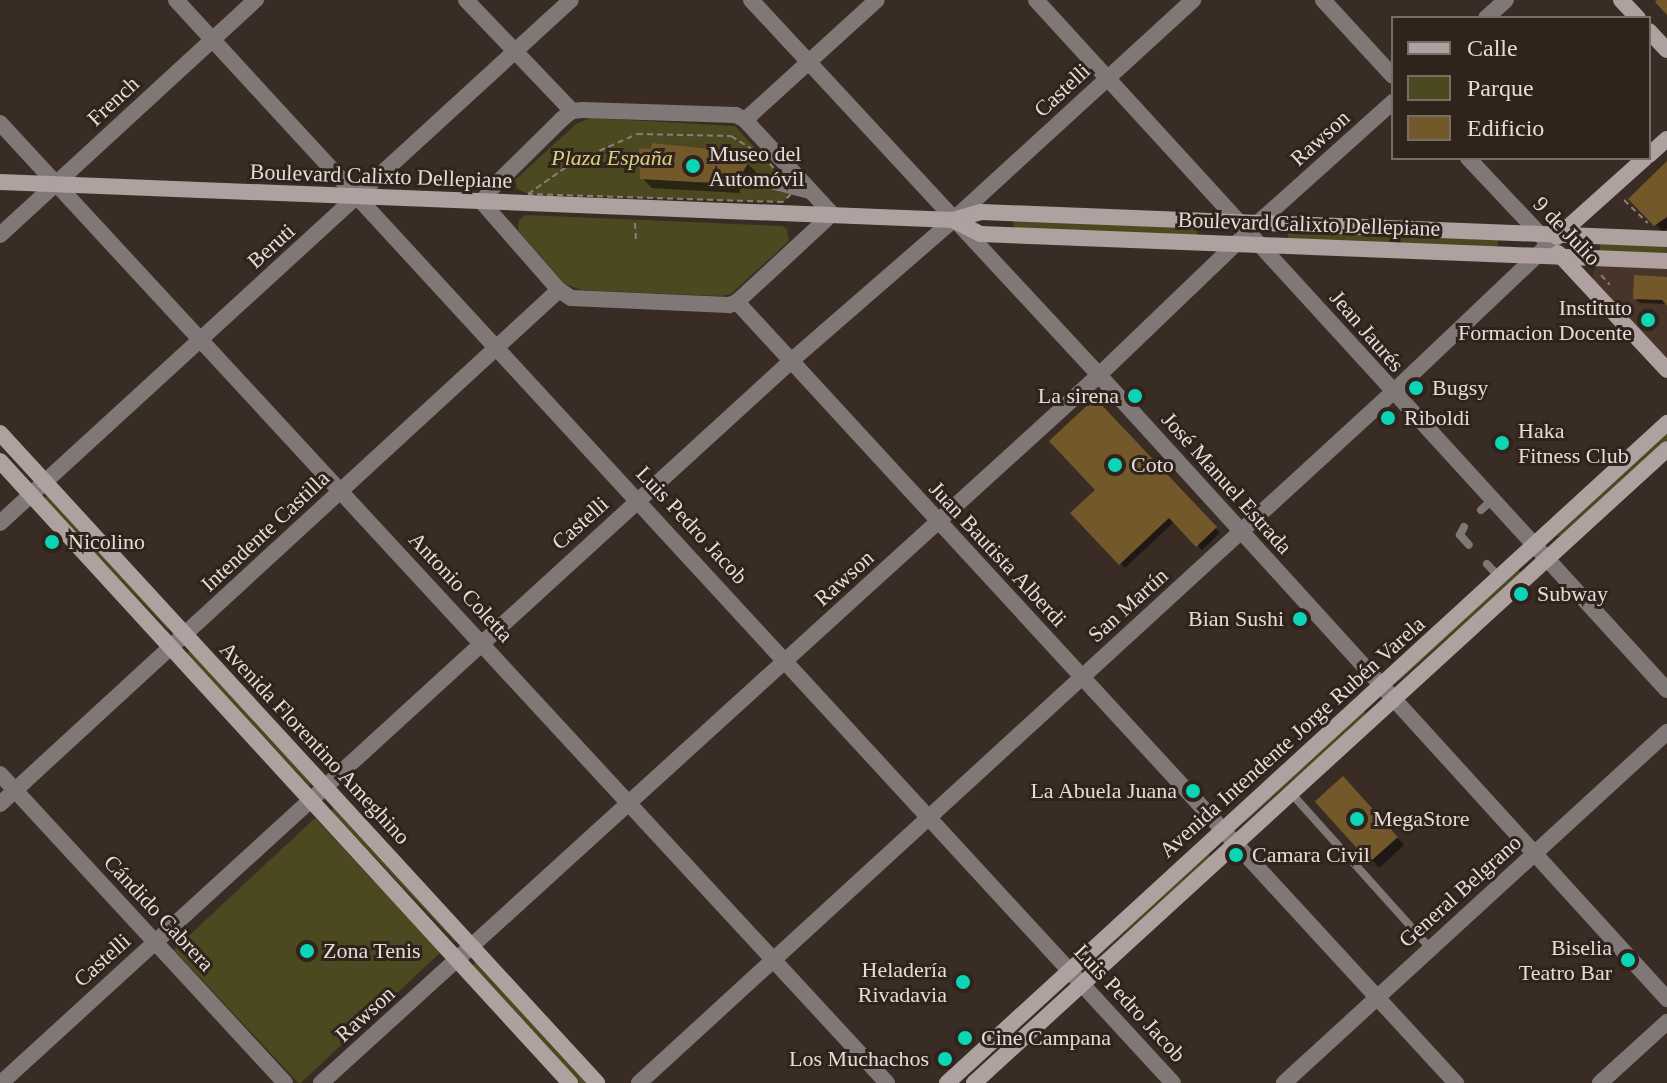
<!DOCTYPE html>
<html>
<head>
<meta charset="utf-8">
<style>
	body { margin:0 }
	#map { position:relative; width:1667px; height:1083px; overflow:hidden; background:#392c24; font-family:"Times New Roman",serif }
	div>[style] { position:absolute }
	.built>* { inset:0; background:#47352a }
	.green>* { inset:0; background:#4c4820; transform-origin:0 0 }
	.shadow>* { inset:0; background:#0007 }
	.building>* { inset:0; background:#73582a; transform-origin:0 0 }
	.path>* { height:2px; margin-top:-1px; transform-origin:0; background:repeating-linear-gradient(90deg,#8a7f78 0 6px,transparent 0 10px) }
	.service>* { height:8px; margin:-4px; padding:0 4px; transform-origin:4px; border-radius:4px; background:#807877 }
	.minor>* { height:16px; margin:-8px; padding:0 8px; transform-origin:8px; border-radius:8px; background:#807877 }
	.secondary>* { height:16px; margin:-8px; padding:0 8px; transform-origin:8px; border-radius:8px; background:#aea19f }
	.dots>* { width:22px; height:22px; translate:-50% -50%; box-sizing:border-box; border:4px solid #2f231b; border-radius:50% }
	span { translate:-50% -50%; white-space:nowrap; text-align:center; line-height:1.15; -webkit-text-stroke:6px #2f231b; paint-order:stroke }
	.street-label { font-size:22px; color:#e4dcd7 }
	.poi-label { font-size:22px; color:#e4dcd7 }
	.left { translate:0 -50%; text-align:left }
	.right { translate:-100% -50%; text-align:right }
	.park-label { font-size:22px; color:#d7d07f; font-style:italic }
	.legend { position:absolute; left:1391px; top:16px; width:260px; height:144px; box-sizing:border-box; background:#2f231b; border:2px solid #776d66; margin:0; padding:10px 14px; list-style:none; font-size:24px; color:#e4dcd7 }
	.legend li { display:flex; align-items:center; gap:16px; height:40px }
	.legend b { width:40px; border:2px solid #776d66 }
</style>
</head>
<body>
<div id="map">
	<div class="built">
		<div style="clip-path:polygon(1596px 266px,1667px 268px,1667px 361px,1592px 279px)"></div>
	</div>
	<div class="green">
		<div style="clip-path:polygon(590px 118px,735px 126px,791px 188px,791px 194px,783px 202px,528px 194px,517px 189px,515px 180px,576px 124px)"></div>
		<div style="clip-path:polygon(526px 215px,782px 226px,787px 229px,789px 241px,731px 294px,721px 296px,581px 290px,565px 284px,518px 230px,519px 220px)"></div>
		<div style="left:1014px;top:219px;width:184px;height:11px;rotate:2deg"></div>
		<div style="left:1288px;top:230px;width:210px;height:10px;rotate:2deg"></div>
		<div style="left:1600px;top:243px;width:67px;height:9px;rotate:2deg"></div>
		<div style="clip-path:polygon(1667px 431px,1667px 441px,1561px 536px,1556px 536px)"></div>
		<div style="clip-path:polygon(48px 495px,169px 628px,168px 630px,44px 499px)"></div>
		<div style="clip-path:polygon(1518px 570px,1521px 573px,1399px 681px,1398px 678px)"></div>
		<div style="clip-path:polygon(190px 651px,312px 783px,310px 786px,186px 654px)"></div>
		<div style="clip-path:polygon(1364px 711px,1367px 715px,1245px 822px,1244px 819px)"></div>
		<div style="clip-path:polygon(334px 807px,456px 940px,455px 942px,331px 811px)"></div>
		<div style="left:315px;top:818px;width:184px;height:193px;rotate:47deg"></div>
		<div style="clip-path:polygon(1208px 854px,1212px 857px,1089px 964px,1089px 962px)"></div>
		<div style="left:476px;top:962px;width:165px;height:7px;rotate:47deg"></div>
	</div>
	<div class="shadow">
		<div style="clip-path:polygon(1667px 163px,1667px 228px,1663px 232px,1631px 199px)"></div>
		<div style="clip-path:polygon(748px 164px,758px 174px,750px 187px,739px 182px,740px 193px,652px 188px,642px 178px)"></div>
		<div style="clip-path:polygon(1667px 279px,1667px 304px,1640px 303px,1635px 298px)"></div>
		<div style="clip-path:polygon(1095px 400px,1220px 533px,1202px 550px,1175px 521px,1125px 568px,1073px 513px,1098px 490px)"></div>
		<div style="clip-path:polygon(1350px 786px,1404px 845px,1379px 868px,1372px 860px)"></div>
	</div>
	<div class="building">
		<div style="clip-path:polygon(1657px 0,1667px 0,1667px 15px,1655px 2px)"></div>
		<div style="clip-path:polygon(652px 143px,709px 149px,749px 162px,739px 178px,730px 174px,731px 184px,640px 179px,639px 148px,651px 149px)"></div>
		<div style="clip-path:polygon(1667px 161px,1667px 217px,1654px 226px,1628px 199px)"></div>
		<div style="clip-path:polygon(1634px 275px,1667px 277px,1667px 306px,1662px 300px,1633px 299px)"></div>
		<div style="clip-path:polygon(1095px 398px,1217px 527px,1196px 547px,1169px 518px,1119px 565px,1070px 513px,1095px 490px,1049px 441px)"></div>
		<div style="left:1343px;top:776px;width:82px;height:38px;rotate:48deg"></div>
	</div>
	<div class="path">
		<div style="left:637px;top:134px;width:94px;rotate:1.2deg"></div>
		<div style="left:731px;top:136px;width:38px;rotate:32deg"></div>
		<div style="left:763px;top:156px;width:43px;rotate:48.8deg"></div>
		<div style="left:791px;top:188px;width:6px;rotate:90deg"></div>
		<div style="left:791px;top:194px;width:11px;rotate:135deg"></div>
		<div style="left:783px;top:202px;width:255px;rotate:-178.2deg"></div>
		<div style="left:528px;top:194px;width:54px;rotate:-35.2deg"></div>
		<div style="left:572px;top:163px;width:71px;rotate:-24deg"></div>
		<div style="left:1624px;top:200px;width:33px;rotate:44deg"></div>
		<div style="left:635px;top:223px;width:19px;rotate:87deg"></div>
		<div style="left:1601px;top:275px;width:13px;rotate:48deg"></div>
	</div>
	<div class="service">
		<div style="left:744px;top:178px;width:67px;rotate:14.7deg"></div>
		<div style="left:1481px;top:510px;width:15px;rotate:-42deg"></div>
		<div style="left:1464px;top:527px;width:9px;rotate:117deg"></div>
		<div style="left:1460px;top:535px;width:13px;rotate:48deg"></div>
		<div style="left:1487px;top:564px;width:18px;rotate:47deg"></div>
		<div style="left:1291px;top:793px;width:210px;rotate:48.1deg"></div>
	</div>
	<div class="minor">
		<div style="left:176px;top:0;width:1472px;rotate:47.37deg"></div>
		<div style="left:466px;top:0;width:153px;rotate:46.3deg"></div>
		<div style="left:751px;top:0;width:512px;rotate:47.14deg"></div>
		<div style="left:1099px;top:375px;width:844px;rotate:47.69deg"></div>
		<div style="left:1036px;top:0;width:935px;rotate:47.56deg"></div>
		<div style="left:1323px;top:0;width:103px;rotate:47.4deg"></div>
		<div style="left:1486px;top:18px;width:27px;rotate:-42deg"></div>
		<div style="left:583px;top:110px;width:153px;rotate:1.9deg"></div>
		<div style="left:736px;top:115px;width:10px;rotate:29deg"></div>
		<div style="left:745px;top:120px;width:128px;rotate:47.2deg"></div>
		<div style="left:832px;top:214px;width:129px;rotate:137.2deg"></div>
		<div style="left:737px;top:302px;width:9px;rotate:159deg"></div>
		<div style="left:729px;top:305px;width:158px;rotate:-177.5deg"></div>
		<div style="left:571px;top:298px;width:14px;rotate:-146deg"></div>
		<div style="left:559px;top:290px;width:117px;rotate:-131.2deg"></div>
		<div style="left:482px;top:202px;width:19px;rotate:-54deg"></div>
		<div style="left:493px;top:187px;width:97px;rotate:-44.6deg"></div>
		<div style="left:562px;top:119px;width:13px;rotate:-39deg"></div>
		<div style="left:572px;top:111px;width:11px;rotate:-5deg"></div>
		<div style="left:745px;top:120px;width:178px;rotate:-42.3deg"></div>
		<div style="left:0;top:123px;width:1307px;rotate:47.26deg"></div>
		<div style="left:0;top:235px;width:348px;rotate:-42.6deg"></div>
		<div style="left:737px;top:302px;width:1062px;rotate:47.37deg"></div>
		<div style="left:0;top:523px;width:774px;rotate:-42.49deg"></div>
		<div style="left:0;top:774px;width:420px;rotate:47.3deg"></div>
		<div style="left:0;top:804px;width:759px;rotate:-42.6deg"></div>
		<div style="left:1px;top:1083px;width:1070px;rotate:-42.42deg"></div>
		<div style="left:791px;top:361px;width:215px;rotate:-41deg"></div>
		<div style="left:953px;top:220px;width:326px;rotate:-42.5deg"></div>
		<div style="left:321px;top:1083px;width:1052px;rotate:-42.3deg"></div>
		<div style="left:1099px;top:375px;width:208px;rotate:-43.8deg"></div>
		<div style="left:1249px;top:231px;width:193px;rotate:-41.9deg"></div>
		<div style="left:639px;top:1083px;width:1021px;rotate:-42.5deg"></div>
		<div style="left:1392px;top:393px;width:216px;rotate:-43.5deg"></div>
		<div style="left:1549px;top:244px;width:118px;rotate:-133.3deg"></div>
		<div style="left:1284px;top:1083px;width:520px;rotate:-42.5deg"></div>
		<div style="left:1600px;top:1083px;width:91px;rotate:-42.3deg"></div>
	</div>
	<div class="secondary">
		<div style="left:1621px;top:0;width:25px;rotate:47deg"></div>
		<div style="left:1649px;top:31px;width:26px;rotate:47deg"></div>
		<div style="left:1649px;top:155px;width:24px;rotate:-42deg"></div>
		<div style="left:0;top:182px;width:954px;rotate:2.28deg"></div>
		<div style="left:953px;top:220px;width:29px;rotate:-16deg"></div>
		<div style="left:981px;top:212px;width:687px;rotate:2.25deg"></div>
		<div style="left:953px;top:220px;width:31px;rotate:27deg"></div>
		<div style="left:981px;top:234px;width:687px;rotate:2.25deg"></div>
		<div style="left:1557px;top:237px;width:118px;rotate:-41.9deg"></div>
		<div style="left:1558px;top:253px;width:160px;rotate:47deg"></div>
		<div style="left:0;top:433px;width:883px;rotate:47.43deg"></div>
		<div style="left:0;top:461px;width:844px;rotate:47.5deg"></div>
		<div style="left:947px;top:1083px;width:977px;rotate:-42.51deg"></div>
		<div style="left:974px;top:1083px;width:939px;rotate:-42.45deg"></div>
	</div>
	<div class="dots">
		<div style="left:693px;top:166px;background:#0bd5b5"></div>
		<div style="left:1648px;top:320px;background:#0bd5b5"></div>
		<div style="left:1416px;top:388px;background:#0bd5b5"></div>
		<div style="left:1135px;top:396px;background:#0bd5b5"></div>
		<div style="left:1388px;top:418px;background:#0bd5b5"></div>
		<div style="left:1502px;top:443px;background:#0bd5b5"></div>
		<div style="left:1115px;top:465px;background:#0bd5b5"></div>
		<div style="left:52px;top:542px;background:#0bd5b5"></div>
		<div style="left:1521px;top:594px;background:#0bd5b5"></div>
		<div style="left:1300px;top:619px;background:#0bd5b5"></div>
		<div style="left:1193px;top:791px;background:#0bd5b5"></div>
		<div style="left:1357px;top:819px;background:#0bd5b5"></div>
		<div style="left:1236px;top:855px;background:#0bd5b5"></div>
		<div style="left:307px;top:951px;background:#0bd5b5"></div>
		<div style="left:1628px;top:960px;background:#0bd5b5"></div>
		<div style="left:963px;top:982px;background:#0bd5b5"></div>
		<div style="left:965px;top:1038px;background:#0bd5b5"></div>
		<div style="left:945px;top:1059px;background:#0bd5b5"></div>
	</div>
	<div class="street-label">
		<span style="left:1062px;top:90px;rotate:-43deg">Castelli</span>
		<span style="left:113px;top:101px;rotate:-43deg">French</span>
		<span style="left:1320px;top:138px;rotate:-42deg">Rawson</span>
		<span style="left:381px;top:176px;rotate:2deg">Boulevard Calixto Dellepiane</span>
		<span style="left:1309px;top:224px;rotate:2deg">Boulevard Calixto Dellepiane</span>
		<span style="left:1567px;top:231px;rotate:46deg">9 de Julio</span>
		<span style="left:271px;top:246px;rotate:-42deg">Beruti</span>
		<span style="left:1367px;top:331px;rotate:49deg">Jean Jaurés</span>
		<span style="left:1227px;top:483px;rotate:48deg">José Manuel Estrada</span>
		<span style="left:580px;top:523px;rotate:-42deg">Castelli</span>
		<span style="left:692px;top:525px;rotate:47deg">Luis Pedro Jacob</span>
		<span style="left:265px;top:531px;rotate:-43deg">Intendente Castilla</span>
		<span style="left:998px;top:554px;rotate:47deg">Juan Bautista Alberdi</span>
		<span style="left:844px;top:578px;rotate:-42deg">Rawson</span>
		<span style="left:461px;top:587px;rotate:47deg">Antonio Coletta</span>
		<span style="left:1128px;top:605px;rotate:-42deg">San Martín</span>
		<span style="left:1292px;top:737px;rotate:-42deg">Avenida Intendente Jorge Rubén Varela</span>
		<span style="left:315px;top:743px;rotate:47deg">Avenida Florentino Ameghino</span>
		<span style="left:1460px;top:891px;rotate:-42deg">General Belgrano</span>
		<span style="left:159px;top:913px;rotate:47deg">Cándido Cabrera</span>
		<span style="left:102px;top:960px;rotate:-42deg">Castelli</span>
		<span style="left:1130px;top:1003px;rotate:47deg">Luis Pedro Jacob</span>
		<span style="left:365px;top:1014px;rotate:-42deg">Rawson</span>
	</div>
	<div class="poi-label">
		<span class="left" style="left:709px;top:166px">Museo del<br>Automóvil</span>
		<span class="right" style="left:1632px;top:320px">Instituto<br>Formacion Docente</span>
		<span class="left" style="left:1432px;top:388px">Bugsy</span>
		<span class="right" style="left:1119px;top:396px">La sirena</span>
		<span class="left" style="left:1404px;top:418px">Riboldi</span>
		<span class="left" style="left:1518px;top:443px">Haka<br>Fitness Club</span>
		<span class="left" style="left:1131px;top:465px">Coto</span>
		<span class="left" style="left:68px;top:542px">Nicolino</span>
		<span class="left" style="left:1537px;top:594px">Subway</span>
		<span class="right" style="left:1284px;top:619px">Bian Sushi</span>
		<span class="right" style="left:1177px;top:791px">La Abuela Juana</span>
		<span class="left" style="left:1373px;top:819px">MegaStore</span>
		<span class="left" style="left:1252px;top:855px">Camara Civil</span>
		<span class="right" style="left:1612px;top:960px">Biselia<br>Teatro Bar</span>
		<span class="left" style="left:323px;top:951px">Zona Tenis</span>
		<span class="right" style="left:947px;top:982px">Heladería<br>Rivadavia</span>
		<span class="left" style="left:981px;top:1038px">Cine Campana</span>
		<span class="right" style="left:929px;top:1059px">Los Muchachos</span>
	</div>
	<div class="park-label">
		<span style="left:612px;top:158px">Plaza España</span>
	</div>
	<ul class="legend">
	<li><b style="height:10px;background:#aea19f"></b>Calle</li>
	<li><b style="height:22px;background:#4c4820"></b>Parque</li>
	<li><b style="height:22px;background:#73582a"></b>Edificio</li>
	</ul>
</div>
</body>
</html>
